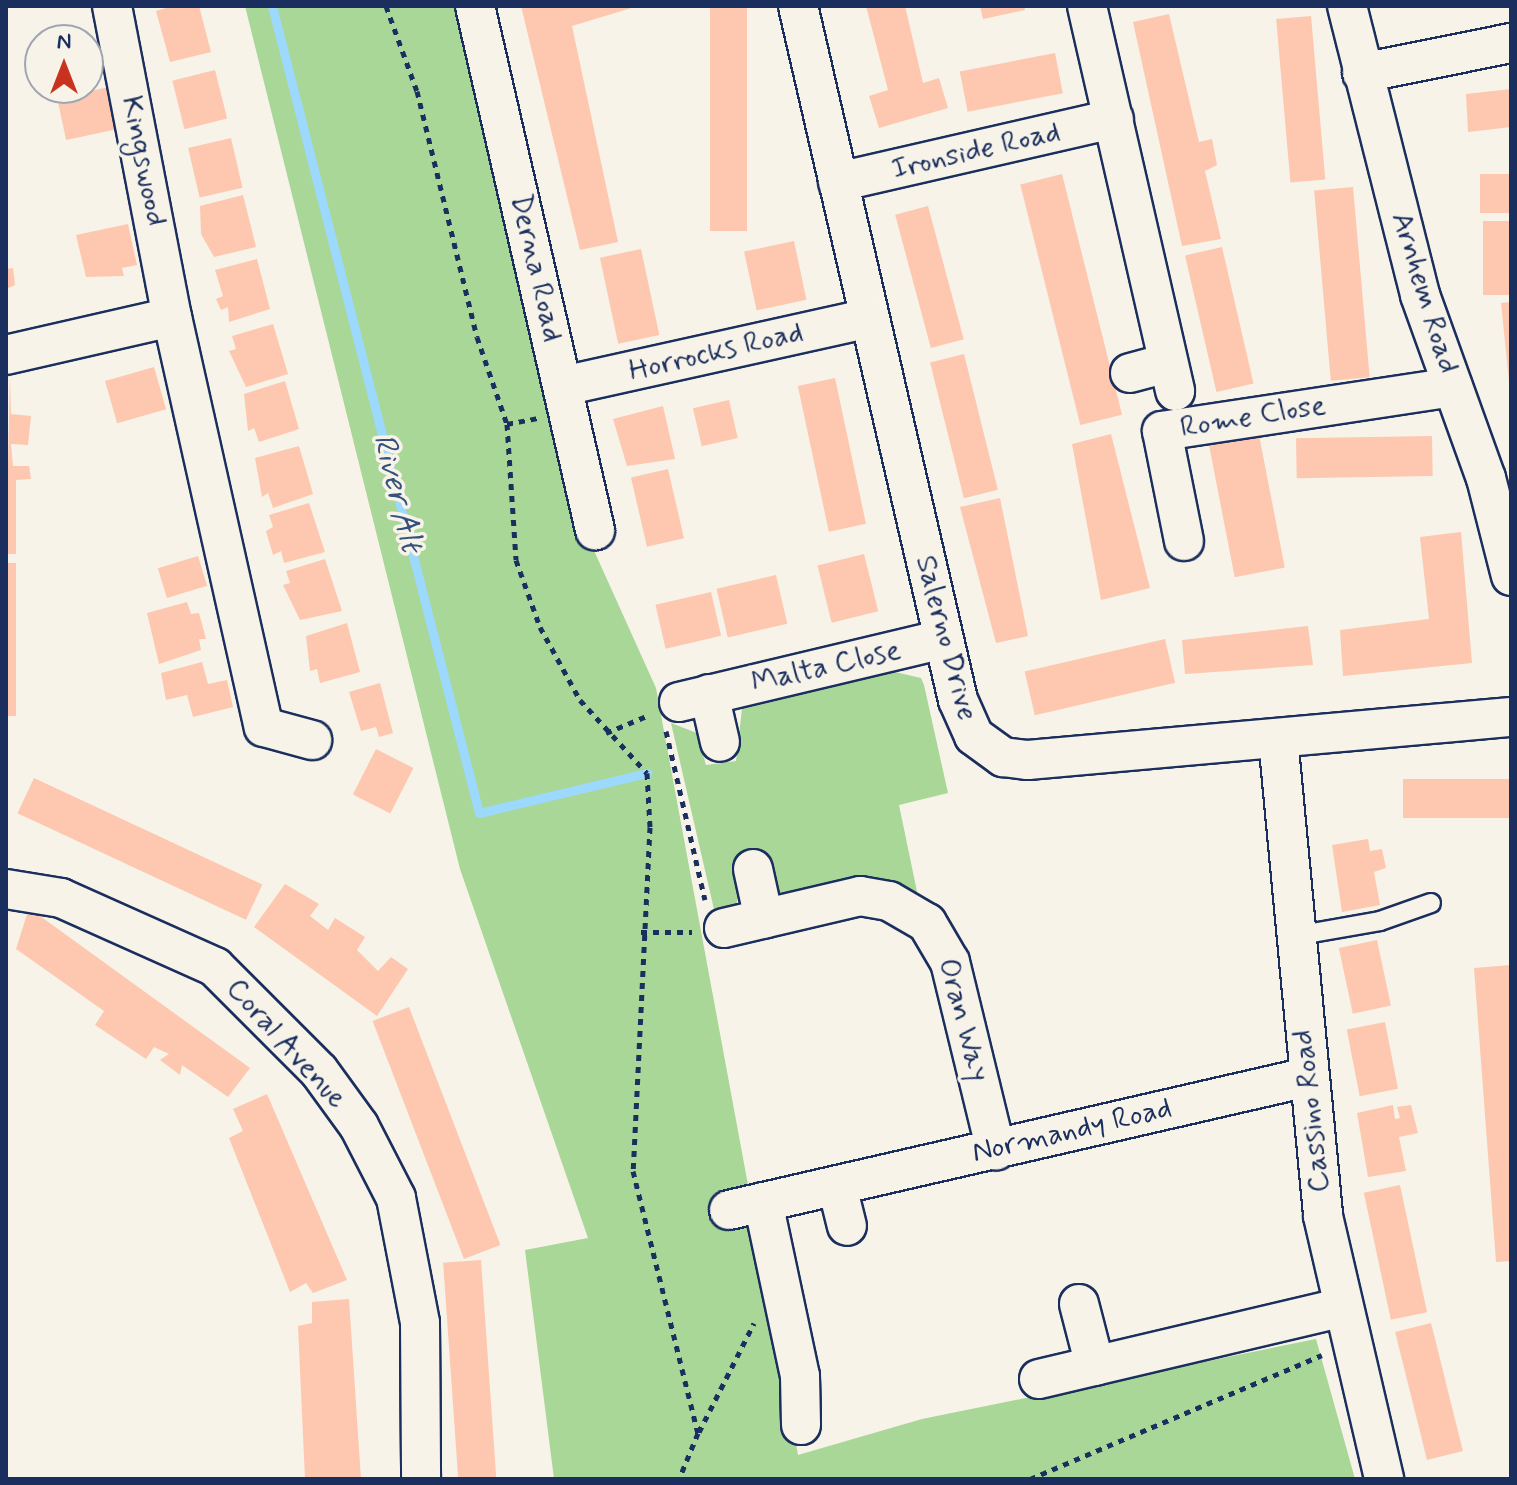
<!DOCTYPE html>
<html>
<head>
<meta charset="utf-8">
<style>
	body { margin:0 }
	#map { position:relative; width:1517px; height:1485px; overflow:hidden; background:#f7f3e8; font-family:Mynerve,sans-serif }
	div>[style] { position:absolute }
	.green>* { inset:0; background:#a8d797 }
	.stream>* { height:9px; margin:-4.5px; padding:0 4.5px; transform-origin:4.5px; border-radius:4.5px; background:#9dd9fd }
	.building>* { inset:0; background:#fdc8af; transform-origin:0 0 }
	.path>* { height:5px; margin-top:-2.5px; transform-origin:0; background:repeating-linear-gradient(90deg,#1b2f5e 0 6px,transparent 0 12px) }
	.roads { filter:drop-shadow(2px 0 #1b2f5e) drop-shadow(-2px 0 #1b2f5e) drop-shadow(0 2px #1b2f5e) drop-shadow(0 -2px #1b2f5e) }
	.service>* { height:18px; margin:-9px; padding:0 9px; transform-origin:9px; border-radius:9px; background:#f7f3e8 }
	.minor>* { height:38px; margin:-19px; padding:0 19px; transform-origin:19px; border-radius:19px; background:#f7f3e8 }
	span { translate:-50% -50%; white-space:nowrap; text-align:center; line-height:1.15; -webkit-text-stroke:7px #f7f3e8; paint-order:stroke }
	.street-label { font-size:30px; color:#1b2f5e }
	.water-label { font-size:32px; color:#35517e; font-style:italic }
	.frame { position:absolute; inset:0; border:8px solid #1b2f5e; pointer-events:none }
	.north { position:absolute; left:24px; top:24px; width:80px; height:80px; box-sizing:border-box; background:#f7f3e8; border:2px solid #9fa5b1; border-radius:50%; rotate:0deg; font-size:22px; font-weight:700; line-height:32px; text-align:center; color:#1b2f5e }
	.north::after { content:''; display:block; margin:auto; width:28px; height:36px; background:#c8321e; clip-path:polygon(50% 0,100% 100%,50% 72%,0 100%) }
</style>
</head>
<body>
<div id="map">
	<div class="green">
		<div style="clip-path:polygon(245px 6px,460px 6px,573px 504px,656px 688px,798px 1455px,922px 1419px,1316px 1339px,1355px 1479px,554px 1479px,525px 1250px,588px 1238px,460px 869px)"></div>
		<div style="clip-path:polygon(895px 672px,921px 678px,924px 685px,948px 793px,899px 805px,920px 906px,741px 891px,734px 909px,716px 918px,671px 723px,697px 733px,706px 765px,736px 761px,742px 709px)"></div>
	</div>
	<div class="stream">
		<div style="left:272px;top:6px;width:833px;rotate:75.61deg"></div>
		<div style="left:479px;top:813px;width:173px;rotate:-13.4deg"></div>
	</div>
	<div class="building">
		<div style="clip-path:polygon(173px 6px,199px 6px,211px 52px,170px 62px,156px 11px)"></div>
		<div style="clip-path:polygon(521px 6px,638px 6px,572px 26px,618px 242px,580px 250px)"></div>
		<div style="left:710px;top:6px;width:37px;height:225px"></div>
		<div style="clip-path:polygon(866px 6px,905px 6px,923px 83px,939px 78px,948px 108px,879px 128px,869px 96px,888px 90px)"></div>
		<div style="clip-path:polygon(980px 6px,1024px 6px,1025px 10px,983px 19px)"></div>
		<div style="clip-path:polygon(1169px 14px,1199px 142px,1212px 139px,1217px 165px,1205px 171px,1221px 239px,1182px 246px,1133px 22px)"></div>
		<div style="left:1311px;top:16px;width:164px;height:35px;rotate:85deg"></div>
		<div style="left:1055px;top:53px;width:41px;height:97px;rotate:79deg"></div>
		<div style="left:215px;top:70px;width:50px;height:44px;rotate:76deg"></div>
		<div style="left:109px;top:87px;width:43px;height:53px;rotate:78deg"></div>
		<div style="clip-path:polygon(1511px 89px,1511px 127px,1468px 132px,1466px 94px)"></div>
		<div style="left:231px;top:138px;width:51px;height:44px;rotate:77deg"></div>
		<div style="left:1062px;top:174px;width:248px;height:43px;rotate:76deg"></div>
		<div style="left:1511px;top:174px;width:39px;height:31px;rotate:90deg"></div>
		<div style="left:1353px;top:187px;width:191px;height:39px;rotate:85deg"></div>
		<div style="clip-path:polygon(243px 195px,256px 247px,214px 257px,201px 234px,200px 206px)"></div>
		<div style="left:928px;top:206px;width:138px;height:34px;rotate:75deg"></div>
		<div style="left:1511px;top:221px;width:74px;height:28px;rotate:90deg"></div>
		<div style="clip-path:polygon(128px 224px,137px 265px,122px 268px,124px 276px,86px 277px,76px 235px)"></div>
		<div style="left:794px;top:241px;width:60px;height:51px;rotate:78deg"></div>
		<div style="left:1222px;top:247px;width:140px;height:38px;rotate:77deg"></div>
		<div style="left:641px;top:249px;width:88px;height:42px;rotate:78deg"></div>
		<div style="clip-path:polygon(257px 259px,270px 309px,229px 322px,228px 307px,221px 310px,216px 299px,223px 296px,215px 270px)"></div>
		<div style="clip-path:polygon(13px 268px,15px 285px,6px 289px,6px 269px)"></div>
		<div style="clip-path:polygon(1511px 302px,1511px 381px,1509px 381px,1501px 303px)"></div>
		<div style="clip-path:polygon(273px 324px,288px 374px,246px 387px,229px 351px,236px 349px,232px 336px)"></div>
		<div style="left:964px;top:354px;width:140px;height:35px;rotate:76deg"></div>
		<div style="left:154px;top:367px;width:44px;height:51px;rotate:74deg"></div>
		<div style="clip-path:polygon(10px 375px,11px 414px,31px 416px,28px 445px,11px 444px,13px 466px,29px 466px,31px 479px,16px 480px,16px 554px,6px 554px)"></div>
		<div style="left:835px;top:378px;width:149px;height:38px;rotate:78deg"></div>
		<div style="clip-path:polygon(285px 381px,299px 429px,259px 442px,254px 428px,248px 431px,244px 394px)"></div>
		<div style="left:729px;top:400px;width:39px;height:37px;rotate:77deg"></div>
		<div style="clip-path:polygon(663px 406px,675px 459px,627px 466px,613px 419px)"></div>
		<div style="clip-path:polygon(1111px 434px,1150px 588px,1101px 600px,1072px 444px)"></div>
		<div style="left:1259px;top:435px;width:135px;height:51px;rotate:79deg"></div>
		<div style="left:1432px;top:436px;width:40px;height:136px;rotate:89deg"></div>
		<div style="clip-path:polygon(299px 446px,313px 494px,273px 508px,268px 493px,262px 497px,255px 458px)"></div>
		<div style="left:668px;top:469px;width:71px;height:38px;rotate:77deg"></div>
		<div style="clip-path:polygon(1000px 498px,1028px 636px,996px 643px,960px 507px)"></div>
		<div style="clip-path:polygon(309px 503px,325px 552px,284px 563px,281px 551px,273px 555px,266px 531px,273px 527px,269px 515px)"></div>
		<div style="clip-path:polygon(1461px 532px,1472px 663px,1343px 676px,1340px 630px,1429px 619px,1420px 537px)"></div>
		<div style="left:864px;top:554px;width:59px;height:48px;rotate:76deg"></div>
		<div style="left:198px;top:556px;width:31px;height:42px;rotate:73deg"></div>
		<div style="clip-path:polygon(325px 559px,342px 611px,300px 620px,283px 585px,290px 583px,286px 571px)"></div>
		<div style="left:6px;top:563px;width:10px;height:153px"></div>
		<div style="left:776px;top:575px;width:50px;height:61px;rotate:77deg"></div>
		<div style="left:711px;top:592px;width:45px;height:57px;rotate:77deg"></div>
		<div style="clip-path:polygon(187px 602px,191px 614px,199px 613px,206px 639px,199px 639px,201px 650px,159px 664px,147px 613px)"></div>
		<div style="clip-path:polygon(347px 623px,360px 672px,320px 683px,317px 669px,310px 671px,306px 636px)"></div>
		<div style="clip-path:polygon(1308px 626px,1313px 665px,1185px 674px,1182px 640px)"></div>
		<div style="left:1165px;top:639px;width:45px;height:144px;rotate:77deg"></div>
		<div style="clip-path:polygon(202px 662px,208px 684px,227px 680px,233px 707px,193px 717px,187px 695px,166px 700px,161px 673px)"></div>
		<div style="clip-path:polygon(380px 683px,393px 733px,379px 737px,376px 727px,361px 731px,349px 692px)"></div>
		<div style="left:376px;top:749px;width:42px;height:51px;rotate:27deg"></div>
		<div style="left:34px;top:778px;width:252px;height:39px;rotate:25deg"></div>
		<div style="left:1511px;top:779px;width:39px;height:108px;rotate:90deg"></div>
		<div style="clip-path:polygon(1368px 839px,1370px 851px,1382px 849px,1386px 868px,1374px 872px,1380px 905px,1342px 912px,1332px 845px)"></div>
		<div style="clip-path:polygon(285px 884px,319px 904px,310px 916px,328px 930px,335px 918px,365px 937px,357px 950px,378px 971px,391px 957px,408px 969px,377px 1016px,254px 927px)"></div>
		<div style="clip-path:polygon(29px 908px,250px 1068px,228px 1097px,182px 1065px,180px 1075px,160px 1060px,169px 1054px,154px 1047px,146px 1059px,95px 1025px,104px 1011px,16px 949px)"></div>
		<div style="left:1377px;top:940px;width:67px;height:39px;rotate:78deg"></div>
		<div style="clip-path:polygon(1511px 965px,1511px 1261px,1496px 1262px,1474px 968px)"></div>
		<div style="left:409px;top:1007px;width:255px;height:39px;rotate:69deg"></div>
		<div style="left:1385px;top:1022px;width:68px;height:39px;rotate:79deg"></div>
		<div style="clip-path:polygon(267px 1094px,347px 1280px,313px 1293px,306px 1283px,290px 1292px,229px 1138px,243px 1131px,233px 1109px)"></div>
		<div style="clip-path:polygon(1393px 1105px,1395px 1119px,1400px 1118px,1397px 1107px,1411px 1105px,1418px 1133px,1399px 1137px,1406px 1171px,1368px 1177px,1357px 1113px)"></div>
		<div style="left:1400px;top:1185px;width:130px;height:37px;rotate:78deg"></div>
		<div style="left:481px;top:1260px;width:220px;height:38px;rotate:86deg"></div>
		<div style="clip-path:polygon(349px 1299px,361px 1479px,305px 1479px,298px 1326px,312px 1323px,312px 1302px)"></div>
		<div style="left:1431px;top:1323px;width:132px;height:37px;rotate:76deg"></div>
	</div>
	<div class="path">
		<div style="left:386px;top:6px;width:90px;rotate:70deg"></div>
		<div style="left:417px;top:91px;width:253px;rotate:76.3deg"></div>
		<div style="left:477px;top:337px;width:92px;rotate:71deg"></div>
		<div style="left:507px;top:424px;width:136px;rotate:86.2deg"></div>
		<div style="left:516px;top:560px;width:71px;rotate:70.3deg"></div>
		<div style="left:540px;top:627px;width:83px;rotate:61.3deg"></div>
		<div style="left:580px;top:700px;width:99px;rotate:47.5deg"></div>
		<div style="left:647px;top:773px;width:54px;rotate:86.8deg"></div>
		<div style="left:650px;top:827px;width:344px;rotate:92.8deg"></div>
		<div style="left:633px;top:1171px;width:270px;rotate:76.1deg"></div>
		<div style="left:698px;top:1433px;width:50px;rotate:112.4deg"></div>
		<div style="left:507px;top:424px;width:31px;rotate:-11deg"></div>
		<div style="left:666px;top:731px;width:173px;rotate:77deg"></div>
		<div style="left:606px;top:733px;width:47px;rotate:-22.7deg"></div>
		<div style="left:641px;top:932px;width:51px"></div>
		<div style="left:699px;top:1432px;width:122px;rotate:-63.2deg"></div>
		<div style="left:1030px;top:1479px;width:317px;rotate:-23deg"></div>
	</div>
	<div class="roads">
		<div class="service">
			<div style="left:1295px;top:936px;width:86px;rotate:-10deg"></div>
			<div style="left:1380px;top:921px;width:54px;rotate:-19.4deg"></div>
		</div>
		<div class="minor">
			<div style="left:112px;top:6px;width:317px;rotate:79.1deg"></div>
			<div style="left:172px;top:317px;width:420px;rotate:77.4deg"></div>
			<div style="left:264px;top:727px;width:50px;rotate:15.2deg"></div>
			<div style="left:475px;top:6px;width:538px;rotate:77.1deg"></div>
			<div style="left:798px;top:6px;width:712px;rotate:77.02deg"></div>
			<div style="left:958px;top:700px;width:39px;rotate:66deg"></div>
			<div style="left:974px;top:736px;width:36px;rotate:36deg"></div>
			<div style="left:1003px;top:757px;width:25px;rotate:7deg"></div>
			<div style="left:1028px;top:760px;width:485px;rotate:-5.1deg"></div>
			<div style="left:1087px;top:6px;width:395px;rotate:77.1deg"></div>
			<div style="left:1347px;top:6px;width:298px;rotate:75.8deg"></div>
			<div style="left:1420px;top:295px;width:195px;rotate:70.2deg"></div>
			<div style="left:1486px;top:478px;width:101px;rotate:75.7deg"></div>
			<div style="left:1362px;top:73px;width:152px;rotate:-11.4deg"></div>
			<div style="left:838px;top:182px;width:283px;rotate:-12.9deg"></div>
			<div style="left:6px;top:355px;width:170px;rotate:-12.9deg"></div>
			<div style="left:1130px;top:373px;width:39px;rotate:-15deg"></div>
			<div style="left:563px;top:386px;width:313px;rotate:-12.5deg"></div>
			<div style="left:1184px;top:541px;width:112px;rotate:-101.3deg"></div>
			<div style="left:1162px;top:431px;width:294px;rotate:-8.6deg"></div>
			<div style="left:709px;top:694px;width:49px;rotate:77.1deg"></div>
			<div style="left:679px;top:702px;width:272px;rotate:-13.4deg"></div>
			<div style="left:1278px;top:738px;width:480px;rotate:84.6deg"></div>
			<div style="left:1323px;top:1216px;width:270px;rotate:76.9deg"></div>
			<div style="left:753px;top:869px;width:51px;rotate:77.6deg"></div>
			<div style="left:6px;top:889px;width:56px;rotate:9.3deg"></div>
			<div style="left:61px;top:898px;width:169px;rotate:24.1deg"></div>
			<div style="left:215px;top:967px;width:147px;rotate:45deg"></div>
			<div style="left:319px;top:1071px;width:68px;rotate:54deg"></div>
			<div style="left:359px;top:1126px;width:81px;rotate:62.8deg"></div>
			<div style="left:396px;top:1198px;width:127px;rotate:79.1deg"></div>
			<div style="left:420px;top:1323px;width:156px;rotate:89.6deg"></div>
			<div style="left:724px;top:928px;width:140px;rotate:-13.2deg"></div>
			<div style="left:860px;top:896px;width:29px;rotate:10deg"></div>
			<div style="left:889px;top:901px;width:44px;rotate:30.1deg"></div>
			<div style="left:927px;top:923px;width:45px;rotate:59.5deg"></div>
			<div style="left:950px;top:962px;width:194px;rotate:76.3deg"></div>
			<div style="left:837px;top:1186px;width:41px;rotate:76deg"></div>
			<div style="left:763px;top:1202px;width:178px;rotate:78deg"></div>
			<div style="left:800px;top:1376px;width:49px;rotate:88.8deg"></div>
			<div style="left:729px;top:1210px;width:594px;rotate:-12.94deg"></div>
			<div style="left:1079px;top:1304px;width:64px;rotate:75.5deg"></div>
			<div style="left:1039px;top:1379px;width:309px;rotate:-13.3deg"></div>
		</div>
	</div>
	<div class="street-label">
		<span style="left:976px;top:151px;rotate:-13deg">Ironside Road</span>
		<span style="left:143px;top:161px;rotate:79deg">Kingswood</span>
		<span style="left:536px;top:268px;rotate:77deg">Derna Road</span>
		<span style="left:1424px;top:293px;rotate:73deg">Arnhem Road</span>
		<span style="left:716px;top:352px;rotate:-13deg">Horrocks Road</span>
		<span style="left:1253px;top:417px;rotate:-9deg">Rome Close</span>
		<span style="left:946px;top:638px;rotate:75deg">Salerno Drive</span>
		<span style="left:826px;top:667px;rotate:-13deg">Malta Close</span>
		<span style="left:963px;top:1020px;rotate:75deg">Oran Way</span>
		<span style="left:286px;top:1044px;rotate:48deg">Coral Avenue</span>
		<span style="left:1312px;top:1111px;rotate:-96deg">Cassino Road</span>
		<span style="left:1072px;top:1131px;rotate:-13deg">Normandy Road</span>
	</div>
	<div class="water-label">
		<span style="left:397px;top:493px;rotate:76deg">River Alt</span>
	</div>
	<div class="frame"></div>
	<div class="north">N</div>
</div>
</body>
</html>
